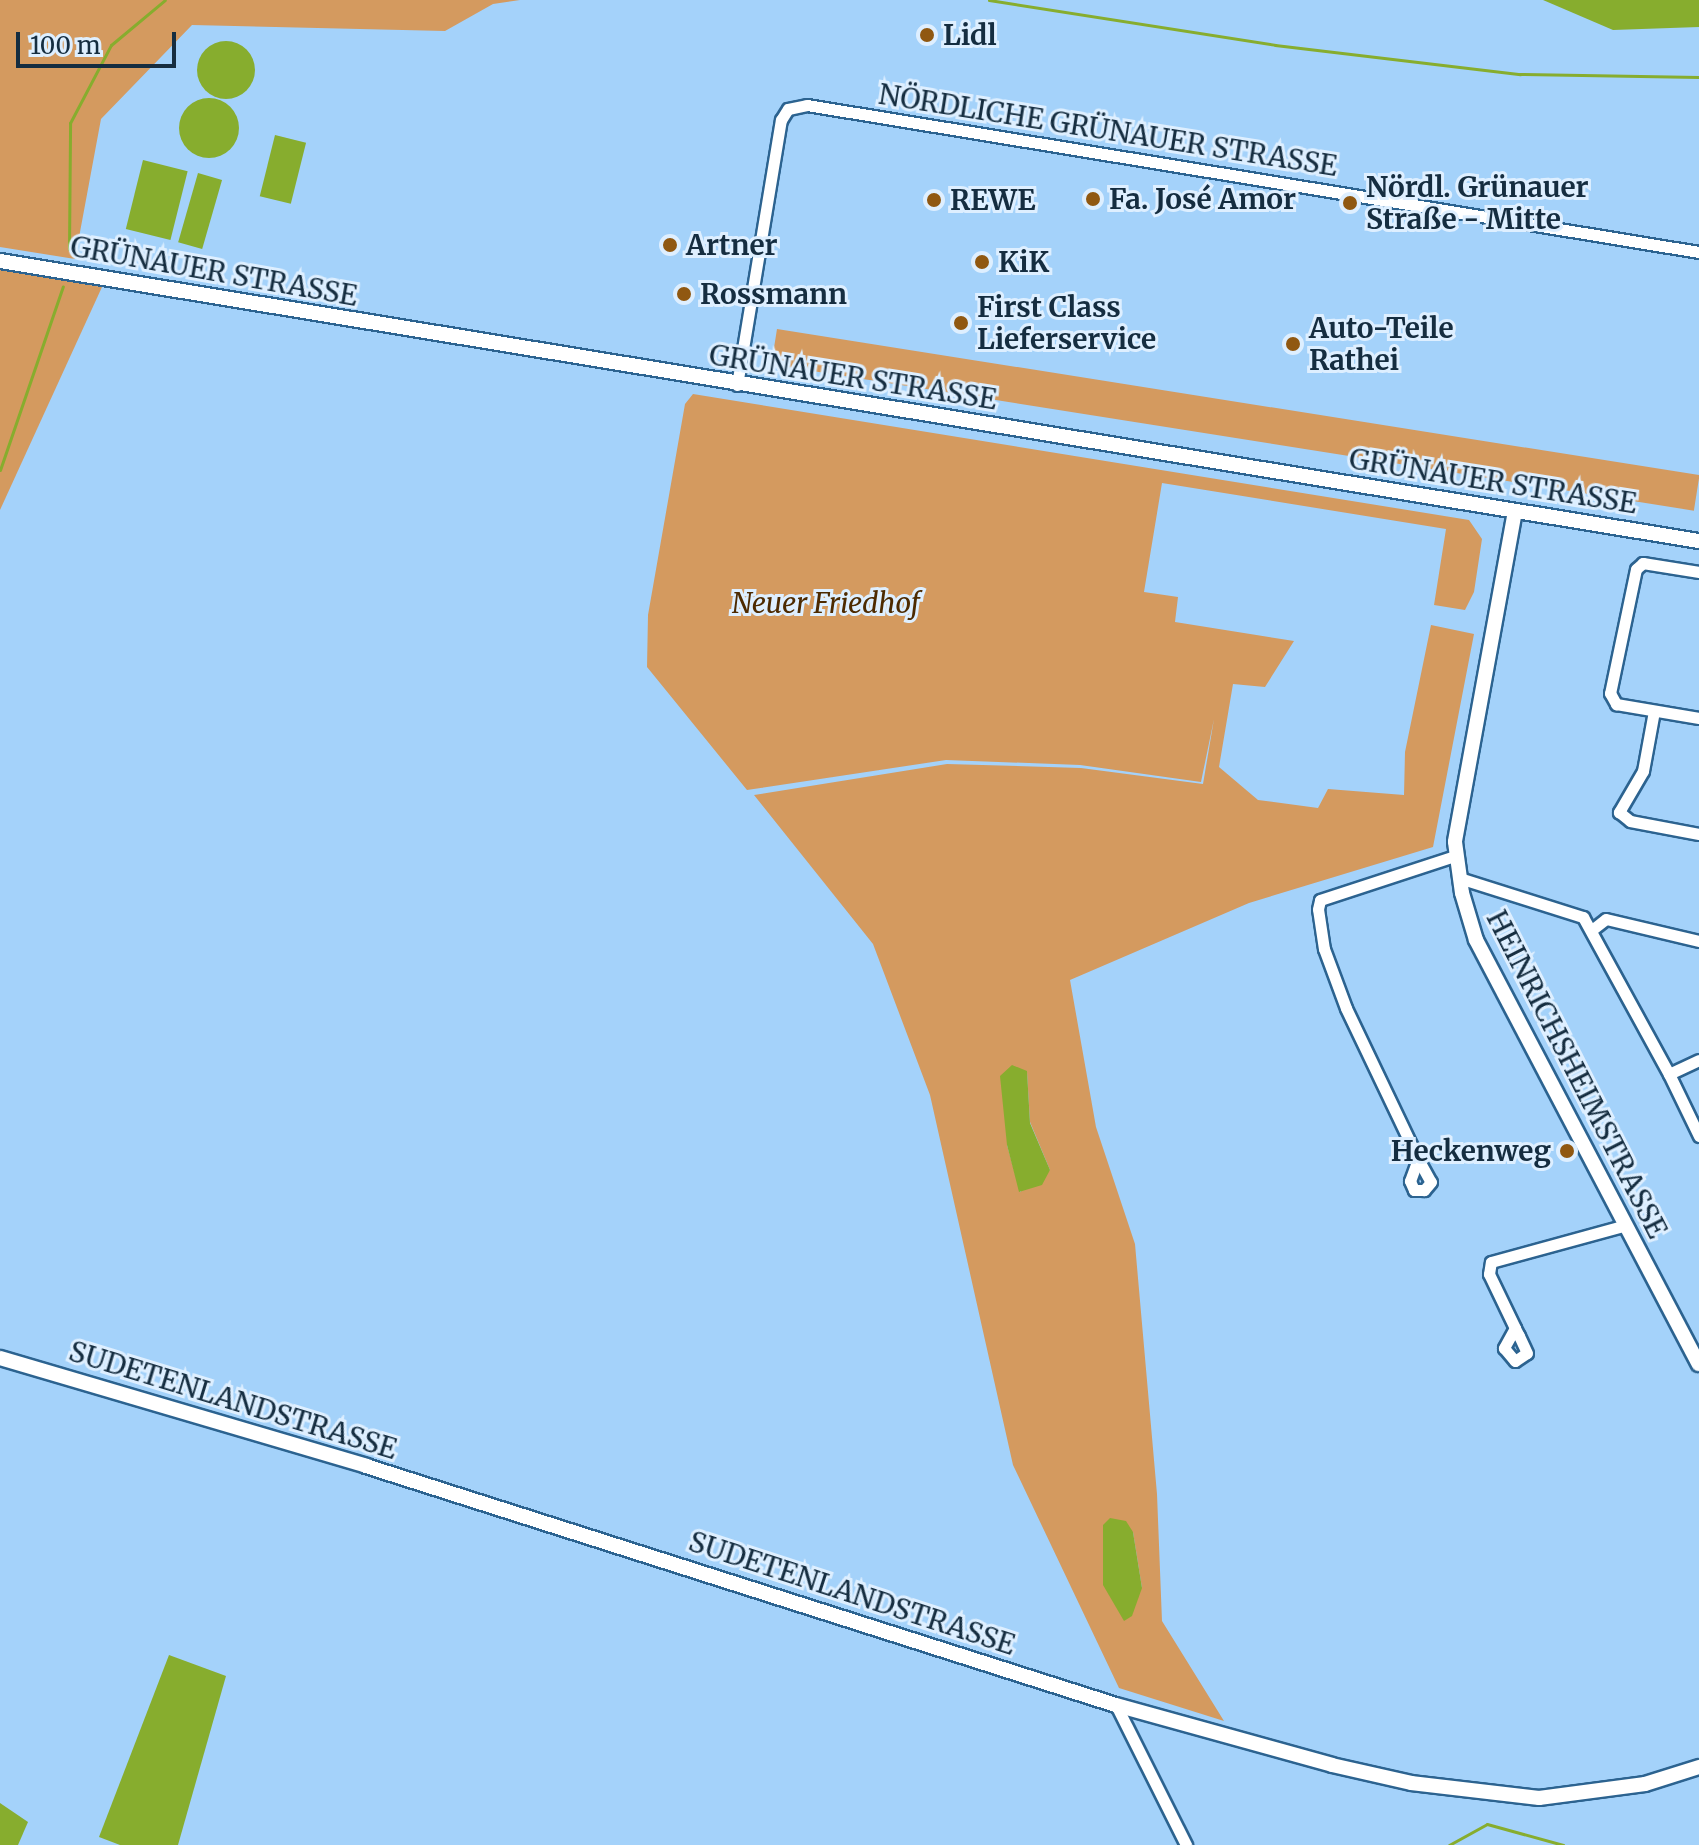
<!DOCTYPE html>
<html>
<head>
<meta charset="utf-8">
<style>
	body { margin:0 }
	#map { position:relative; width:1699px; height:1845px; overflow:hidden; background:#a4d2fa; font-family:Merriweather,serif }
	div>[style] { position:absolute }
	.green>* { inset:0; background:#d49a5f; transform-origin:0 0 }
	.water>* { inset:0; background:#87ad2e; transform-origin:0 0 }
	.round { border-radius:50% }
	.stream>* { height:3px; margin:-1.5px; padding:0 1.5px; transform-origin:1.5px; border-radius:1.5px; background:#87ad2e }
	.roads { filter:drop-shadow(2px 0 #2c6390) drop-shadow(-2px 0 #2c6390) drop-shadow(0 2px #2c6390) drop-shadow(0 -2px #2c6390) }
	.minor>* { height:11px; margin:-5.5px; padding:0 5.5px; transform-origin:5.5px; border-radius:5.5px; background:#fff }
	.tertiary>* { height:14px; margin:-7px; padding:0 7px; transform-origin:7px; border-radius:7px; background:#fff }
	.dots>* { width:22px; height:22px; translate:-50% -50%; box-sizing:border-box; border:4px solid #deefff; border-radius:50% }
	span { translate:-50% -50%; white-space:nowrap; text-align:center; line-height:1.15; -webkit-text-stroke:6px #deefff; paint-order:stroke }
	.poi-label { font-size:28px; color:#152d40; font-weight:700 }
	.left { translate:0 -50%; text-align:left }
	.right { translate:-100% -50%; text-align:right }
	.street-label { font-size:28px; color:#152d40 }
	.park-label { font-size:28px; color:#4d2a00; font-style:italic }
	.scale { position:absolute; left:16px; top:32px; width:160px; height:36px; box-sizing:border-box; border:4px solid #152d40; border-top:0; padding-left:10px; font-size:24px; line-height:28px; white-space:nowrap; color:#152d40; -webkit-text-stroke:6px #deefff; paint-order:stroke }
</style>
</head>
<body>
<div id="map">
	<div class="green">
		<div style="clip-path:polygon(0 0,520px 0,493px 4px,445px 31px,192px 25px,101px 119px,75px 259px,0 247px)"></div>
		<div style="clip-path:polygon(0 270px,102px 287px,0 510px)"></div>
		<div style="left:777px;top:329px;width:934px;height:36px;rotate:9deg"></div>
		<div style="clip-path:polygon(evenodd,693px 394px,1469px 520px,1482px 539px,1474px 592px,1465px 610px,1434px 605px,1446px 529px,1162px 483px,1144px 592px,1178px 597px,1175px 622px,1294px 641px,1265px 687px,1233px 684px,1219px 767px,1258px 800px,1318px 808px,1328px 789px,1404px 795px,1405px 752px,1431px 625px,1474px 634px,1433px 847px,1249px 903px,1070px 980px,1096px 1127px,1135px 1244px,1157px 1494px,1162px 1621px,1224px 1721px,1119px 1688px,1013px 1465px,930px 1095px,873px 944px,754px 795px,947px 764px,1081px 768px,1203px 784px,1214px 719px,1201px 782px,1080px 765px,946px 760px,747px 790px,647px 667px,648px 615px,685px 404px,693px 394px,1027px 1072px,1030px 1122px,1050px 1170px,1020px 1192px,1007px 1145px,1027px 1072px,693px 394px,1103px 1525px,1133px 1532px,1142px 1588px,1104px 1554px,1103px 1525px)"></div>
	</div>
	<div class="water">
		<div style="clip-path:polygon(1543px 0,1699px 0,1699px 27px,1613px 30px)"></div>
		<div class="round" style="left:197px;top:41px;width:58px;height:58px"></div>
		<div class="round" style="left:179px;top:98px;width:60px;height:60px"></div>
		<div style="left:275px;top:135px;width:32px;height:63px;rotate:14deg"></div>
		<div style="left:143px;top:160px;width:46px;height:71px;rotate:14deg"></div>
		<div style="left:198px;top:173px;width:25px;height:72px;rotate:16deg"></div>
		<div style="clip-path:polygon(1012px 1065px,1027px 1071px,1030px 1123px,1050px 1170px,1042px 1185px,1019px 1192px,1007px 1145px,1000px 1076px)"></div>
		<div style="clip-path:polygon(1110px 1518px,1126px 1521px,1133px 1532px,1142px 1588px,1132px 1616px,1124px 1621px,1103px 1585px,1103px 1525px)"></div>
		<div style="clip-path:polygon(169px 1655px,226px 1676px,178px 1845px,120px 1845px,99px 1837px)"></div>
		<div style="clip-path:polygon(0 1803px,28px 1822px,18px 1845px,0 1845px)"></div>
	</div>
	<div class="stream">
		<div style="left:989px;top:0;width:290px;rotate:8.9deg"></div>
		<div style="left:1275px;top:45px;width:247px;rotate:6.8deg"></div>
		<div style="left:1520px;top:74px;width:179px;rotate:1deg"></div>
		<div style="left:69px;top:249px;width:126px;rotate:-89.5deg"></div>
		<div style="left:70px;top:123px;width:88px;rotate:-62.3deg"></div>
		<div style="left:111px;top:45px;width:70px;rotate:-39.8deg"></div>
		<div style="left:0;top:470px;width:194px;rotate:-71.1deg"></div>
		<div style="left:1449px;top:1845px;width:43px;rotate:-28.9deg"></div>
		<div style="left:1487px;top:1824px;width:79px;rotate:15.4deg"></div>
	</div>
	<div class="roads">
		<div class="minor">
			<div style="left:737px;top:385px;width:269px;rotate:-80.6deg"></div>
			<div style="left:781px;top:120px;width:13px;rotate:-58deg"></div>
			<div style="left:788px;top:109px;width:19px;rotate:-12deg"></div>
			<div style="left:807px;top:105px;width:904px;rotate:9.36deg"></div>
			<div style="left:1699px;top:572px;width:57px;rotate:-170.9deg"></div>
			<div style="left:1643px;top:563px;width:9px;rotate:139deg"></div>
			<div style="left:1636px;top:569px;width:127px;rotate:101.8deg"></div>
			<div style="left:1610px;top:693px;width:13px;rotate:61deg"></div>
			<div style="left:1616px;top:704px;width:84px;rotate:9.6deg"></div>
			<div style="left:1654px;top:711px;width:61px;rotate:100.4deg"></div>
			<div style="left:1643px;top:771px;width:48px;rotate:120.3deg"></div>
			<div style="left:1619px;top:812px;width:14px;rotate:39deg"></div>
			<div style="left:1630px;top:821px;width:70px;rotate:10.7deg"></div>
			<div style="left:1459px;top:878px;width:130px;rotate:17.5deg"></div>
			<div style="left:1583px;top:917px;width:179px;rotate:61.3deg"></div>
			<div style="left:1669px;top:1074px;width:33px;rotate:-25deg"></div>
			<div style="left:1593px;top:929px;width:16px;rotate:-38deg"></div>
			<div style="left:1606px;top:919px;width:96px;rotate:13.3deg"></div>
			<div style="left:1669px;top:1074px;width:69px;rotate:64.2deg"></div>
			<div style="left:1418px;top:1159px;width:26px;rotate:61deg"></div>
			<div style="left:1431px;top:1182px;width:11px;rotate:131deg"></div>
			<div style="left:1424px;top:1190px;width:10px;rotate:180deg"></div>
			<div style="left:1414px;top:1190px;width:10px;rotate:-114deg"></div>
			<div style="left:1410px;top:1181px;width:23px;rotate:-70deg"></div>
			<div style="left:1418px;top:1159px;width:167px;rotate:-115.5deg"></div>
			<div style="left:1346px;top:1008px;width:63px;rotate:-110.4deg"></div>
			<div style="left:1324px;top:949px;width:40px;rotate:-98.5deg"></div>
			<div style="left:1318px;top:909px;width:9px;rotate:-77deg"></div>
			<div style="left:1320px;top:900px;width:142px;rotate:-18.1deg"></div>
			<div style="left:1515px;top:1328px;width:23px;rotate:119deg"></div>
			<div style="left:1504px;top:1348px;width:17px;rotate:50deg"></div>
			<div style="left:1515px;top:1361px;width:14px;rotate:-34deg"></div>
			<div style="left:1527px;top:1353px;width:19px;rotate:-115deg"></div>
			<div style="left:1519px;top:1336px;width:9px;rotate:-117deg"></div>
			<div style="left:1515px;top:1328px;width:60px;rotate:-115.7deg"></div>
			<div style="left:1489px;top:1274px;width:12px;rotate:-81deg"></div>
			<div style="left:1491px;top:1262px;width:137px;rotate:-15.3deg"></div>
			<div style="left:1116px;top:1705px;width:157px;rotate:63.4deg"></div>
		</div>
		<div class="tertiary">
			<div style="left:0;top:261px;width:1722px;rotate:9.36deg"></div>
			<div style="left:1515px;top:511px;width:336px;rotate:100.3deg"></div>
			<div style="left:1455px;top:842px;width:51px;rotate:82.2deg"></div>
			<div style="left:1462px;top:893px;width:49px;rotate:73.4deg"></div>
			<div style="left:1476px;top:940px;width:479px;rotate:62.3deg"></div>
			<div style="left:0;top:1358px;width:382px;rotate:16.4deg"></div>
			<div style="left:366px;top:1466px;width:787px;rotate:17.68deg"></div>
			<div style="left:1116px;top:1705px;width:224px;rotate:15.5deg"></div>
			<div style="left:1332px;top:1765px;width:81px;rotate:12.8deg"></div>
			<div style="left:1411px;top:1783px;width:129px;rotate:6.7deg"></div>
			<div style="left:1539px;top:1798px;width:107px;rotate:-7.5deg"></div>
			<div style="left:1645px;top:1784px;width:57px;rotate:-17.5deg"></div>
		</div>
	</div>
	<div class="dots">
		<div style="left:927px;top:35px;background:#905811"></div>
		<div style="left:1093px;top:199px;background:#905811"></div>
		<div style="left:934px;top:200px;background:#905811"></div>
		<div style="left:1350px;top:203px;background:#905811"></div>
		<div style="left:670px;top:245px;background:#905811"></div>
		<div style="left:982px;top:262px;background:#905811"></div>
		<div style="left:684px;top:294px;background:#905811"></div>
		<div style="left:961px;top:323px;background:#905811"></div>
		<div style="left:1293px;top:344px;background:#905811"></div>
		<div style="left:1567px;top:1151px;background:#905811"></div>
	</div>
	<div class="poi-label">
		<span class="left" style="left:943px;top:35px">Lidl</span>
		<span class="left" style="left:1366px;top:203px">Nördl. Grünauer<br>Straße - Mitte</span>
		<span class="left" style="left:1109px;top:199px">Fa. José Amor</span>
		<span class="left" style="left:950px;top:200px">REWE</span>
		<span class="left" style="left:686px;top:245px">Artner</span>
		<span class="left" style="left:998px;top:262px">KiK</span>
		<span class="left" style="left:700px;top:294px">Rossmann</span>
		<span class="left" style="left:977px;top:323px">First Class<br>Lieferservice</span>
		<span class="left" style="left:1309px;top:344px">Auto-Teile<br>Rathei</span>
		<span class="right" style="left:1551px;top:1151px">Heckenweg</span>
	</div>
	<div class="street-label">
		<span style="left:1108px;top:130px;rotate:9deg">NÖRDLICHE GRÜNAUER STRASSE</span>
		<span style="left:214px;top:271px;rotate:10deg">GRÜNAUER STRASSE</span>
		<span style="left:853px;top:377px;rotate:9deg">GRÜNAUER STRASSE</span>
		<span style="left:1493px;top:481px;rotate:9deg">GRÜNAUER STRASSE</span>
		<span style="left:1577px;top:1074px;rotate:63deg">HEINRICHSHEIMSTRASSE</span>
		<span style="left:233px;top:1400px;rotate:17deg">SUDETENLANDSTRASSE</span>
		<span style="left:852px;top:1593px;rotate:18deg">SUDETENLANDSTRASSE</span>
	</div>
	<div class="park-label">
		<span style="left:826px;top:603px">Neuer Friedhof</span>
	</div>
	<div class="scale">100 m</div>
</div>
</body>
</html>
